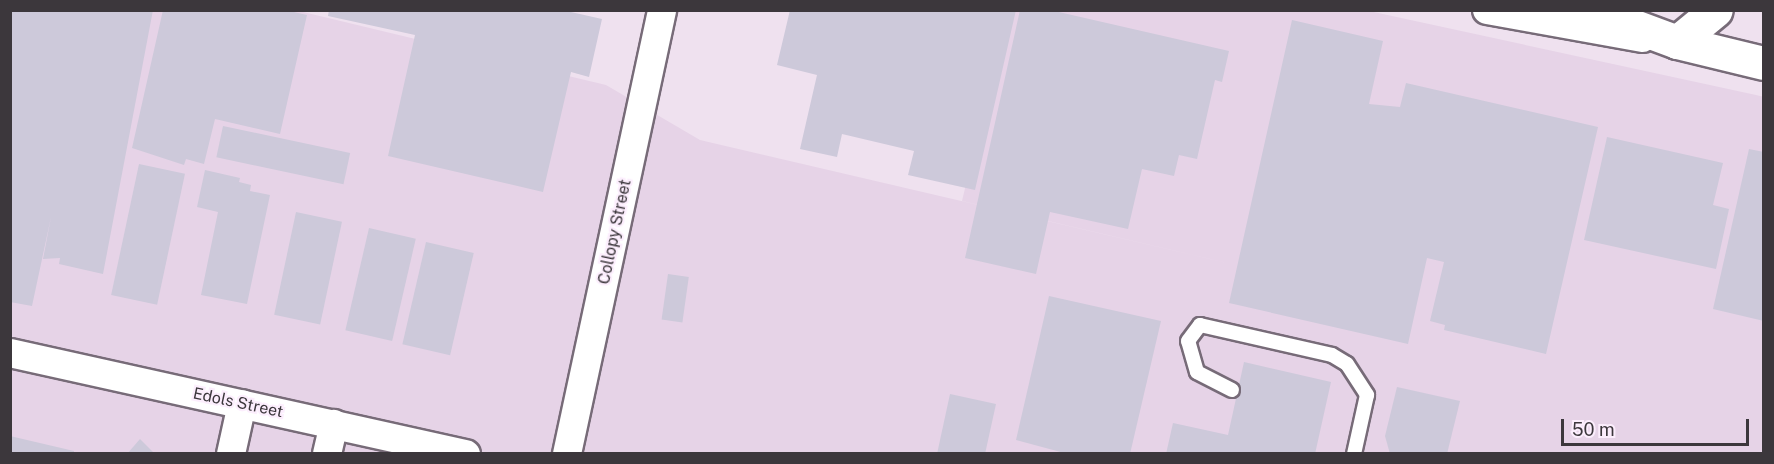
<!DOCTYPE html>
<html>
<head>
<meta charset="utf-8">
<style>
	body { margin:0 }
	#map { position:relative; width:1774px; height:464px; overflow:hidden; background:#efe1ef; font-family:"Public Sans",sans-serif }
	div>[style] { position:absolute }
	.built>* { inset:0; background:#e6d3e7 }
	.building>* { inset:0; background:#cdc9da; transform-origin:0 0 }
	.roads { filter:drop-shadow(2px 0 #776b78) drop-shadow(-2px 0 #776b78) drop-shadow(0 2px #776b78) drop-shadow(0 -2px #776b78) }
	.service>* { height:14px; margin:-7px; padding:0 7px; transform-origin:7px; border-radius:7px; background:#fff }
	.minor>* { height:28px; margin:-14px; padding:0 14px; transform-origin:14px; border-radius:14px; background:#fff }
	.secondary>* { height:33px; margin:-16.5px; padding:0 16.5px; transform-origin:16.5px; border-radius:16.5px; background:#fff }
	.trunk>* { height:33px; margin:-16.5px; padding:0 16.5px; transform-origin:16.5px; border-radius:16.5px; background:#fff }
	span { translate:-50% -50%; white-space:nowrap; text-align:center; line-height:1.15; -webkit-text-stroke:4.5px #fceefd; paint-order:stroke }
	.street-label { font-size:16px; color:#3c373c }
	.frame { position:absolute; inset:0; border:12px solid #3c373c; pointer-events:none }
	.scale { position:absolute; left:1561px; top:419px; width:188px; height:27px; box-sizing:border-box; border:3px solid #3c373c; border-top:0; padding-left:8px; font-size:18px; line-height:21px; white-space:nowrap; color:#3c373c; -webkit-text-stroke:4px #fceefd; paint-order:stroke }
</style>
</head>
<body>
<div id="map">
	<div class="built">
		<div style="clip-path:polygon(10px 11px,299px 11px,606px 85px,700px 140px,1433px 311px,962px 201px,1007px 11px,1369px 11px,1756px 95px,1764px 97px,1763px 453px,11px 453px)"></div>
	</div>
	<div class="building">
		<div style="clip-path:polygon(10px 10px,153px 10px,103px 274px,59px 264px,60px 258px,43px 259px,51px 217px,32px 306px,10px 302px)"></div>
		<div style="clip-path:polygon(163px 10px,285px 10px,307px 15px,280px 134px,215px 119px,204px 164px,186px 159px,184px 165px,132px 148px)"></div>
		<div style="clip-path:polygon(329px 10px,562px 10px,602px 19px,589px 77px,571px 72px,543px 192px,388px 156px,415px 35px,328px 16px)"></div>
		<div style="clip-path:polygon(790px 10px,1016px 10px,975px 190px,908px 175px,914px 151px,842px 134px,837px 157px,800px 149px,817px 75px,777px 65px)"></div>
		<div style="clip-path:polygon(1020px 10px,1050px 10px,1229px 51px,1222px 82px,1215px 80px,1197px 159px,1179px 155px,1174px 176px,1142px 169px,1128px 229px,1050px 212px,1036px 274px,965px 258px)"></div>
		<div style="clip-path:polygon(1292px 20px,1383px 41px,1369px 104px,1400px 107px,1406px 83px,1598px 127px,1546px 354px,1444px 330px,1445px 325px,1430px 321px,1444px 262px,1427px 258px,1408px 344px,1229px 303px)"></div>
		<div style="left:223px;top:126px;width:130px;height:32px;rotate:12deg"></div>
		<div style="clip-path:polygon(1607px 137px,1723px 163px,1713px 205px,1729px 209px,1716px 269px,1584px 240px)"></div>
		<div style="clip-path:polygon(1749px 149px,1764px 152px,1764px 321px,1713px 309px)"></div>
		<div style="left:139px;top:164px;width:47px;height:134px;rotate:12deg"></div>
		<div style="clip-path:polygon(205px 170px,240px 178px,239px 182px,251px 185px,250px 191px,270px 195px,247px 304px,201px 295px,218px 212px,197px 207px)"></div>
		<div style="left:296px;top:212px;width:47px;height:105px;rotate:12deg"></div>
		<div style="left:369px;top:228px;width:48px;height:105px;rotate:13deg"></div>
		<div style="left:426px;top:242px;width:49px;height:105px;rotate:13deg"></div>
		<div style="left:668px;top:274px;width:21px;height:46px;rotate:8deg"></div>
		<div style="clip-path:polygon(1049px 296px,1161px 321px,1130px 454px,1068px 454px,1016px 440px)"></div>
		<div style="clip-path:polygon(1244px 362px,1331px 382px,1315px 454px,1166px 454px,1173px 423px,1228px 435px)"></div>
		<div style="clip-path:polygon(1397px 387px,1460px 401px,1447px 454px,1390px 454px,1385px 436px)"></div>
		<div style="clip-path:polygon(950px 394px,996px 404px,985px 454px,937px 454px)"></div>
		<div style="clip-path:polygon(10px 436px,74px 451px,74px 454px,10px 454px)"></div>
		<div style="clip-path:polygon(140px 439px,155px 454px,127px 454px)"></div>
	</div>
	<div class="roads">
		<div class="service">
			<div style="left:1232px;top:390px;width:39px;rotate:-153deg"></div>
			<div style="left:1197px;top:372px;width:32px;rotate:-106deg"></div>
			<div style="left:1188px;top:341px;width:20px;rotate:-53deg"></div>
			<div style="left:1200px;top:325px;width:135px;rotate:12.8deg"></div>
			<div style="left:1332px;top:355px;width:17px;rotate:31deg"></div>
			<div style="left:1347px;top:364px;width:37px;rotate:57deg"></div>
			<div style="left:1367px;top:395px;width:60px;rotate:102.4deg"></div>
		</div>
		<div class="minor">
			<div style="left:1487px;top:10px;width:158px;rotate:10.2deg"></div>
			<div style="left:10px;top:353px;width:467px;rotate:12.5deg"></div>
			<div style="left:231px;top:454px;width:51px;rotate:-77.6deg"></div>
			<div style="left:327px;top:454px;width:31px;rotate:-77deg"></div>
			<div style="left:567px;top:454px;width:454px;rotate:-77.9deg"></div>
		</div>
		<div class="secondary">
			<div style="left:1677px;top:42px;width:89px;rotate:13.6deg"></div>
		</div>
		<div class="trunk">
			<div style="left:1591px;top:10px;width:92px;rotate:20.4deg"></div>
			<div style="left:1677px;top:42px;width:50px;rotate:-39.4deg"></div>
		</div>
	</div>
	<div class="street-label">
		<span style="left:615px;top:232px;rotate:-78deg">Collopy Street</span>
		<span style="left:238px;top:403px;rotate:12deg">Edols Street</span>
	</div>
	<div class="frame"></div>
	<div class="scale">50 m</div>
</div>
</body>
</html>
